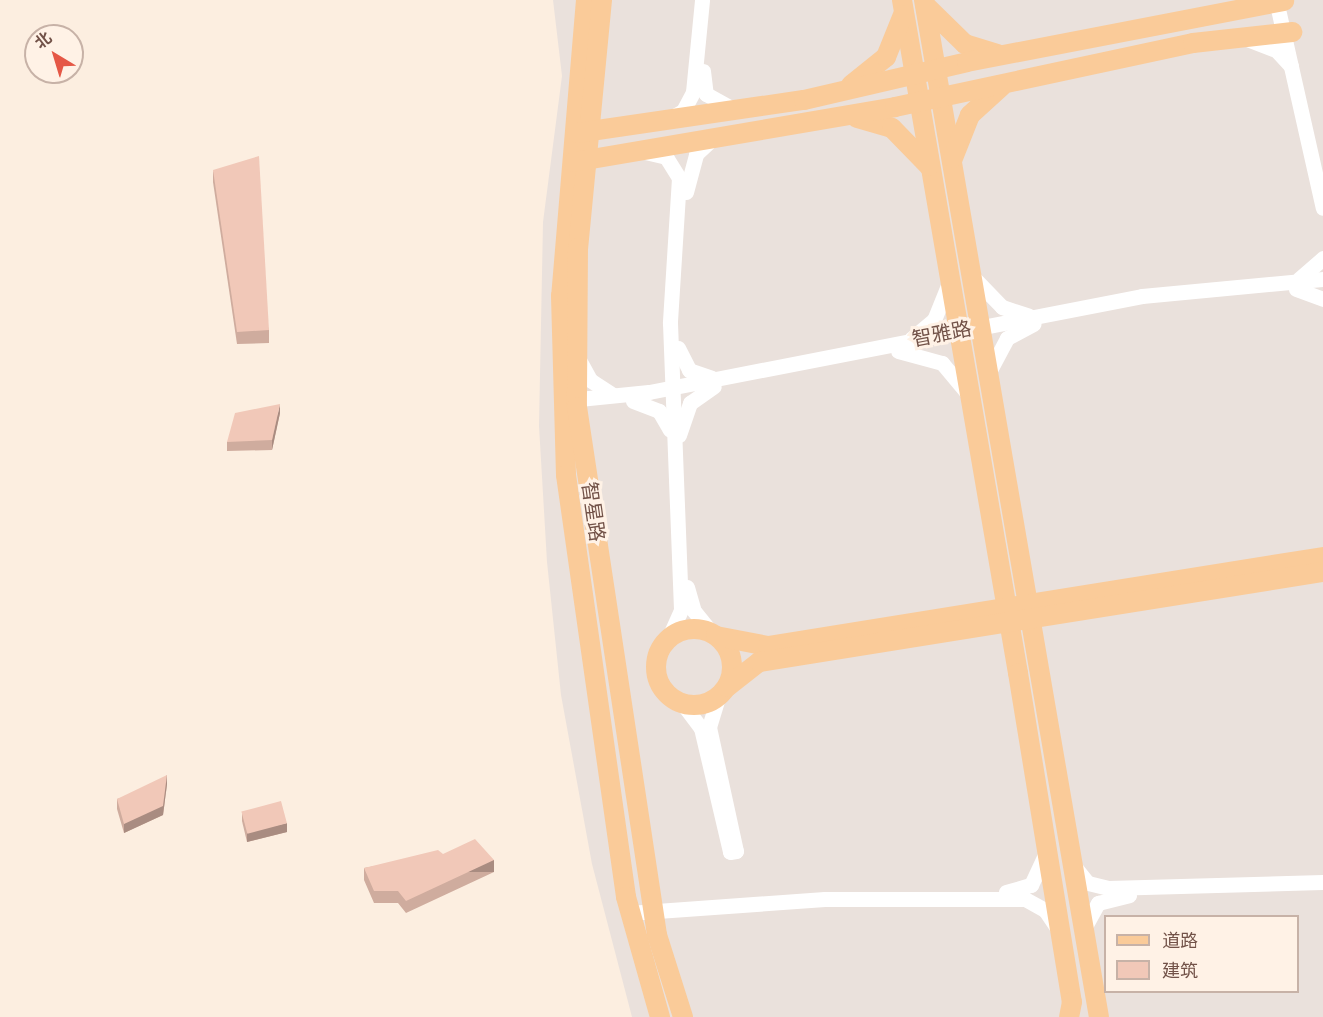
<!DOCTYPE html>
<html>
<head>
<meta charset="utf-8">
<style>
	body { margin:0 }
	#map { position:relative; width:1323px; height:1017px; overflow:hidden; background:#fceee0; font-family:Overpass,"Noto Sans SC",sans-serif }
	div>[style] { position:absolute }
	.industrial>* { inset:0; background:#eae1dc }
	.minor>* { height:15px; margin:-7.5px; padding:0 7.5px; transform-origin:7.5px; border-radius:7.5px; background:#fff }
	.major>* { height:20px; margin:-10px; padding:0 10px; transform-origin:10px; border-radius:10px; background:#facb99 }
	.major>.ring { margin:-10px; padding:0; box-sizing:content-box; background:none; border:20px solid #facb99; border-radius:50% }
	.wall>* { inset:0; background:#cfac9e }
	.shaded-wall>* { inset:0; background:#a98c81; transform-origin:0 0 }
	.building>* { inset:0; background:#f1c8b8; transform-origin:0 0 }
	span { translate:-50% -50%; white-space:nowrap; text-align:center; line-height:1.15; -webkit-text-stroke:6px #fff2e6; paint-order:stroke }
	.street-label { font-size:20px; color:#725248 }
	.legend { position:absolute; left:1104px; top:915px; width:195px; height:78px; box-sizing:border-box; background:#fff2e6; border:2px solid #c7b2a7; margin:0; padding:8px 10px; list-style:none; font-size:18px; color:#725248 }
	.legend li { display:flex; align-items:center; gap:12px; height:30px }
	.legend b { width:30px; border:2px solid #c7b2a7 }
	.north { position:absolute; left:24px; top:24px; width:60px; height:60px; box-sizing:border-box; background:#fff2e6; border:2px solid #c7b2a7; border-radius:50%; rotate:322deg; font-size:16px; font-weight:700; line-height:24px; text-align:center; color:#725248 }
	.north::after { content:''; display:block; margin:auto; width:21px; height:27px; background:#e55846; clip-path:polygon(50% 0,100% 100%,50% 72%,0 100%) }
</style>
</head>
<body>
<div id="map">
	<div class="industrial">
		<div style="clip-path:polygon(evenodd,553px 0,1323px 0,1323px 1017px,632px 1017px,592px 864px,561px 695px,547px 562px,539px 426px,543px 222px,562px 76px,553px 0,1106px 916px,1298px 916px,1298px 992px,1106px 992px,1106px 916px)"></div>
	</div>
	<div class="minor">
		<div style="left:1276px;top:0;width:213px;rotate:77.3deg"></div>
		<div style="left:1247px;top:39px;width:31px;rotate:21deg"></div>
		<div style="left:1276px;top:50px;width:22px;rotate:47deg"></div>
		<div style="left:703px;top:71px;width:23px;rotate:83deg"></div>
		<div style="left:706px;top:94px;width:33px;rotate:29deg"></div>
		<div style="left:670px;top:118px;width:15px;rotate:-28deg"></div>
		<div style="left:683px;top:111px;width:21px;rotate:-62deg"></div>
		<div style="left:693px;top:92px;width:92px;rotate:-84.4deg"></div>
		<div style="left:645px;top:152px;width:22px;rotate:13deg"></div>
		<div style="left:666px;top:157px;width:25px;rotate:58deg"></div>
		<div style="left:679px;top:178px;width:145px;rotate:93.6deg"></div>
		<div style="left:670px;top:323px;width:287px;rotate:87.8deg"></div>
		<div style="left:681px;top:610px;width:34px;rotate:114deg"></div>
		<div style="left:686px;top:192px;width:39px;rotate:-75deg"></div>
		<div style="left:696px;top:154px;width:22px;rotate:-43deg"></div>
		<div style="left:972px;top:276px;width:43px;rotate:45.9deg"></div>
		<div style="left:1002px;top:307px;width:28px;rotate:18deg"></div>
		<div style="left:1299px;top:279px;width:32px;rotate:-41deg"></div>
		<div style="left:1296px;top:289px;width:29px;rotate:20deg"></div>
		<div style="left:911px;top:339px;width:30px;rotate:-40deg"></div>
		<div style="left:934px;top:320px;width:38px;rotate:-68deg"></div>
		<div style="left:678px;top:348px;width:25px;rotate:63deg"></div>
		<div style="left:689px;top:370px;width:24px;rotate:19deg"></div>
		<div style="left:898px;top:351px;width:46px;rotate:15.3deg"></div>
		<div style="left:942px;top:363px;width:39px;rotate:50deg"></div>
		<div style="left:578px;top:358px;width:25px;rotate:61deg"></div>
		<div style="left:590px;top:380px;width:27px;rotate:33deg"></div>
		<div style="left:989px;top:372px;width:38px;rotate:-62deg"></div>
		<div style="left:1007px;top:338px;width:30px;rotate:-28deg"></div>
		<div style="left:569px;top:400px;width:80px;rotate:-5.7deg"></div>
		<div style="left:649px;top:392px;width:502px;rotate:-11.02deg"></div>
		<div style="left:1142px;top:296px;width:182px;rotate:-5.4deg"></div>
		<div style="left:633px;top:401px;width:28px;rotate:21deg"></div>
		<div style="left:659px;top:411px;width:22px;rotate:60deg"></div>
		<div style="left:679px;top:435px;width:34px;rotate:-71deg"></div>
		<div style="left:690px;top:403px;width:29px;rotate:-35deg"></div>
		<div style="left:687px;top:587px;width:25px;rotate:74deg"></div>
		<div style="left:694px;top:611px;width:28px;rotate:51deg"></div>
		<div style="left:682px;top:703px;width:31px;rotate:53deg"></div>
		<div style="left:701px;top:728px;width:127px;rotate:76.8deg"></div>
		<div style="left:730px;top:852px;width:6px;rotate:-9deg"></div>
		<div style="left:736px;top:851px;width:127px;rotate:-102.3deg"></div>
		<div style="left:709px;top:727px;width:31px;rotate:-73deg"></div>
		<div style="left:1074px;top:866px;width:22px;rotate:51deg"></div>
		<div style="left:1088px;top:883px;width:21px;rotate:14deg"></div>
		<div style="left:1108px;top:888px;width:215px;rotate:-1.6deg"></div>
		<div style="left:1006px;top:892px;width:26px;rotate:-16deg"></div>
		<div style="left:1031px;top:885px;width:35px;rotate:-65deg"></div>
		<div style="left:629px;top:913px;width:196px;rotate:-4.1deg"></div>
		<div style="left:825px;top:899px;width:200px"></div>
		<div style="left:1025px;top:899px;width:23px;rotate:29deg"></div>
		<div style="left:1045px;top:910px;width:25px;rotate:56deg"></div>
		<div style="left:1083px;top:930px;width:31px;rotate:-61deg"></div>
		<div style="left:1098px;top:903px;width:32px;rotate:-14deg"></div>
	</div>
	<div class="major">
		<div style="left:586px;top:0;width:297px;rotate:94.8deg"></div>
		<div style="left:561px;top:296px;width:179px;rotate:88.4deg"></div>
		<div style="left:566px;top:475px;width:426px;rotate:81.9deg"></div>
		<div style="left:626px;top:897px;width:125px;rotate:74.2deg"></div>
		<div style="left:602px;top:0;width:249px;rotate:95.5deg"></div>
		<div style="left:578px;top:248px;width:159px;rotate:90.4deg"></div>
		<div style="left:577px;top:407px;width:534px;rotate:81.38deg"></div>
		<div style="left:657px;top:935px;width:86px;rotate:72.4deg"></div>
		<div style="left:902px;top:0;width:683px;rotate:80.22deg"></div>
		<div style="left:1018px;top:673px;width:333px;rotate:80.7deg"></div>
		<div style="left:1072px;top:1002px;width:15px;rotate:101deg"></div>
		<div style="left:924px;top:0;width:1032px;rotate:80.24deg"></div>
		<div style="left:925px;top:5px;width:56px;rotate:44.3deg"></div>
		<div style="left:965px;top:44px;width:34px;rotate:17deg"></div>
		<div style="left:851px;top:85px;width:45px;rotate:-38.7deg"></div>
		<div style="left:886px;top:57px;width:45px;rotate:-68deg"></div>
		<div style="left:857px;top:118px;width:36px;rotate:16deg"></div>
		<div style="left:892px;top:128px;width:53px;rotate:45.8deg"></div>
		<div style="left:577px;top:133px;width:229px;rotate:-8.3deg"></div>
		<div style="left:804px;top:100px;width:167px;rotate:-13.1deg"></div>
		<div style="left:967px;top:62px;width:323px;rotate:-10.9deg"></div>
		<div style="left:953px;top:158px;width:46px;rotate:-68.4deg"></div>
		<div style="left:970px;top:115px;width:43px;rotate:-42.2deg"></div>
		<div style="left:574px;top:162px;width:326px;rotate:-9.7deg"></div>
		<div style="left:895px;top:107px;width:305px;rotate:-12.1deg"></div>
		<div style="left:1193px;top:43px;width:100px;rotate:-6.3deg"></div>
		<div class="ring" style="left:656px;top:629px;width:56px;height:56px"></div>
		<div style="left:716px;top:636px;width:53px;rotate:10.9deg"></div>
		<div style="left:768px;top:646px;width:562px;rotate:-9.11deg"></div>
		<div style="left:727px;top:687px;width:41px;rotate:-38deg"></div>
		<div style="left:759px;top:662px;width:571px;rotate:-9.07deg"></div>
	</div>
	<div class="wall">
		<div style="clip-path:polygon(213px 170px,269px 330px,269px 343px,237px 344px,213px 182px)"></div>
		<div style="clip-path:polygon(280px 413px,272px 450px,227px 451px,227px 442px)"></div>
		<div style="clip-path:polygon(167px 784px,163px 815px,124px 833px,117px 809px,117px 799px)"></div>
		<div style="clip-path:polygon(242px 812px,287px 832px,247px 842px,242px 821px)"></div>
		<div style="clip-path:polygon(443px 854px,494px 872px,406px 913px,398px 903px,374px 903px,364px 880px,364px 868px)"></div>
	</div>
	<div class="shaded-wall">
		<div style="clip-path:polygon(280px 404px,280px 413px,272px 450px,272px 440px)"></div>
		<div style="clip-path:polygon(167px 775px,167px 784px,163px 815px,124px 833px,124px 824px)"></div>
		<div style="clip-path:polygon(287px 823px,287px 832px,247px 842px,247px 832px)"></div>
		<div style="left:494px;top:860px;width:12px;height:97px;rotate:90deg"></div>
	</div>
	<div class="building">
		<div style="clip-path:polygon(259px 156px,269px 330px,237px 332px,213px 170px)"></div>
		<div style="clip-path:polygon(280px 404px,272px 440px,227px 442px,235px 413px)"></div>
		<div style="clip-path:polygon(167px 775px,163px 806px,124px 824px,117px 799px)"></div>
		<div style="left:281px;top:801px;width:23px;height:41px;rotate:75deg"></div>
		<div style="clip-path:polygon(475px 839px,494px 860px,406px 901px,398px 891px,374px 891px,364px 868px,438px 850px,443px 854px)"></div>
	</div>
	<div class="street-label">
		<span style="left:942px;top:336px;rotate:-11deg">智雅路</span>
		<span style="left:591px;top:512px;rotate:82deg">智星路</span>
	</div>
	<ul class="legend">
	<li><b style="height:8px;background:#facb99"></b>道路</li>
	<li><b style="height:16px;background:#f1c8b8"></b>建筑</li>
	</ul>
	<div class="north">北</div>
</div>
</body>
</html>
